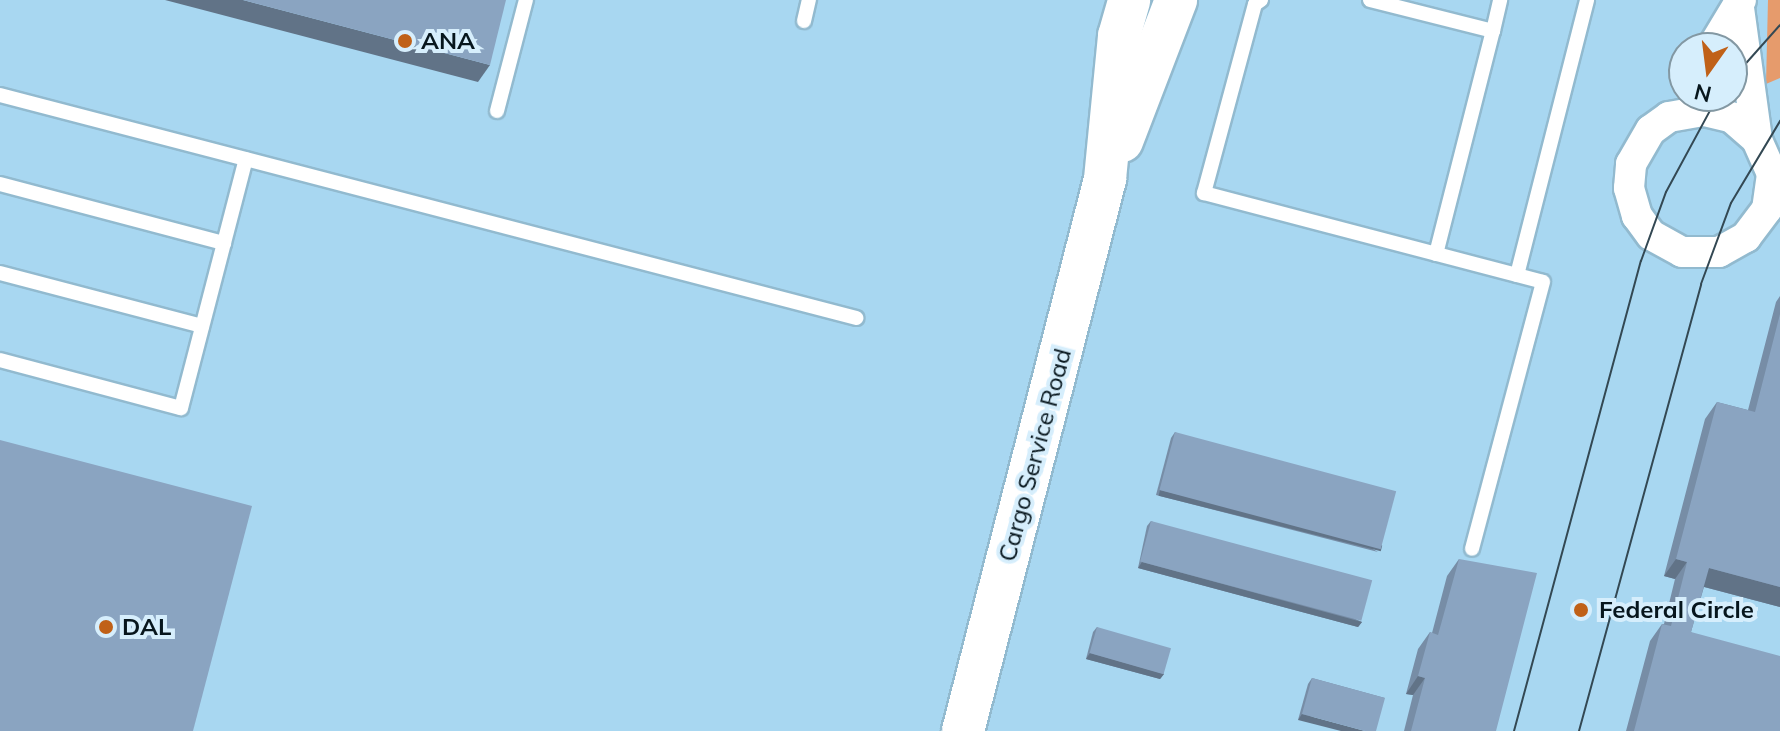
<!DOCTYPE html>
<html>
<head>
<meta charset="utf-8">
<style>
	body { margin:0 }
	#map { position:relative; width:1780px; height:731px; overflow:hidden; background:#bbe4fa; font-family:Mulish,sans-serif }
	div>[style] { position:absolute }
	.built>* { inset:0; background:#a8d7f1 }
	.green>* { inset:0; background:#e69b6c }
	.roads { filter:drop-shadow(2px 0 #92bacf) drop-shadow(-2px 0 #92bacf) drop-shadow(0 2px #92bacf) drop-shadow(0 -2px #92bacf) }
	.lane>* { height:14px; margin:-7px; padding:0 7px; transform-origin:7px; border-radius:7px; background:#fff }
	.street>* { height:30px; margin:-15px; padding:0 15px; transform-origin:15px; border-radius:15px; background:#fff }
	.secondary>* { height:42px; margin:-21px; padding:0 21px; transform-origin:21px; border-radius:21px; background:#fff }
	.tram>* { height:2px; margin:-1px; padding:0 1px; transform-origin:1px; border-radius:1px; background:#334853 }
	.wall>* { inset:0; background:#778da6 }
	.shaded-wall>* { inset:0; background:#617387; transform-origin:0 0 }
	.building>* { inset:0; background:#8aa4c1; transform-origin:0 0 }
	.dots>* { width:22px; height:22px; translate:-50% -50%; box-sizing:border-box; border:4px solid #d6eefc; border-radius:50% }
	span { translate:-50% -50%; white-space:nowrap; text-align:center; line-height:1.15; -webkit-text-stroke:8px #d6eefc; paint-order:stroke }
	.poi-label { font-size:24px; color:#07161d; font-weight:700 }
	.left { translate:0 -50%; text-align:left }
	.street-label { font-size:24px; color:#07161d }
	.north { position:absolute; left:1668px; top:32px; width:80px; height:80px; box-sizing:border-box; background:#d6eefc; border:2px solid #8398a3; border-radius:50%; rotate:194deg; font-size:22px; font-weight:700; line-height:32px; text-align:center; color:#07161d }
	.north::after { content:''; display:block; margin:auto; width:28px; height:36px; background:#c06118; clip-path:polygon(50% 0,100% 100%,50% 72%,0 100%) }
</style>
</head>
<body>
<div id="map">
	<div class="built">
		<div style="clip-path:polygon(evenodd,0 0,1780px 0,1780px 731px,0 731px,0 0,1684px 48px,1732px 48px,1732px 96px,1684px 96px,1684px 48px)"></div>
	</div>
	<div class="green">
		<div style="clip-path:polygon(1768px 0,1780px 0,1780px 78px,1766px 84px)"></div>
	</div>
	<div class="roads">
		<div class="lane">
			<div style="left:1261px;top:0;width:7px;rotate:146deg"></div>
			<div style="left:1255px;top:4px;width:196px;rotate:105.1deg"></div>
			<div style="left:1204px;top:193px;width:350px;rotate:14.7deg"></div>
			<div style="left:1543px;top:282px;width:276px;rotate:104.9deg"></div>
			<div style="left:1370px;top:0;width:127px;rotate:14.1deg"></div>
			<div style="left:1493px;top:31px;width:32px;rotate:-77deg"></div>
			<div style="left:804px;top:21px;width:22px;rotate:-77deg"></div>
			<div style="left:0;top:95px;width:885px;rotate:14.6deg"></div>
			<div style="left:497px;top:111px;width:115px;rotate:-75.4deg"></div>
			<div style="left:0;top:184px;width:232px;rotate:14.8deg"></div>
			<div style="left:1436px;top:254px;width:230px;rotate:-75.7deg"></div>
			<div style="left:0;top:273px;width:209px;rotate:14.7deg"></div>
			<div style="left:1517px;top:275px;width:284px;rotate:-75.7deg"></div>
			<div style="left:0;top:360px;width:187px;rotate:14.9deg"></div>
			<div style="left:181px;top:408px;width:257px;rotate:-75.4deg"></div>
		</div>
		<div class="street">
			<div style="left:1739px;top:8px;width:133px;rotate:82.2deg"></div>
			<div style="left:1757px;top:140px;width:37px;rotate:66deg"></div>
			<div style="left:1772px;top:174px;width:35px;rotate:98deg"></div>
			<div style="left:1767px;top:209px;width:35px;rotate:127deg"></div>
			<div style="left:1746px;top:237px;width:31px;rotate:151deg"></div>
			<div style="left:1719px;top:252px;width:37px;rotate:180deg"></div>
			<div style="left:1682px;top:252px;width:35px;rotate:-151deg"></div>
			<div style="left:1651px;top:235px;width:24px;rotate:-126deg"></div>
			<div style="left:1637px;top:216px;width:29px;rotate:-106deg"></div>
			<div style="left:1629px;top:188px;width:24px;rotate:-85deg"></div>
			<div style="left:1631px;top:164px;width:39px;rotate:-60deg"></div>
			<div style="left:1651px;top:130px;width:22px;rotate:-36deg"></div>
			<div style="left:1669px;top:117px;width:36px;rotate:-10deg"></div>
			<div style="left:1704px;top:111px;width:28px;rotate:13deg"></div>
			<div style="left:1731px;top:117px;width:35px;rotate:41deg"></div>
			<div style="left:1712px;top:48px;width:56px;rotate:-58.9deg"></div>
		</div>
		<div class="secondary">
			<div style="left:1122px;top:141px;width:151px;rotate:-69deg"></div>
			<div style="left:963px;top:731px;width:570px;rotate:-75.57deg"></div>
			<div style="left:1105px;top:179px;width:144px;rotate:-84.4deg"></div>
			<div style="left:1119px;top:36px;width:37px;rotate:-74deg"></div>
		</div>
	</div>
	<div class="tram">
		<div style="left:1732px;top:79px;width:72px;rotate:-48.4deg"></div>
		<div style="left:1514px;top:731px;width:487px;rotate:-74.9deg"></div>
		<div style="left:1641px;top:261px;width:73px;rotate:-70.1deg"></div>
		<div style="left:1666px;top:192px;width:109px;rotate:-61.6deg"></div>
		<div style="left:1579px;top:731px;width:463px;rotate:-74.7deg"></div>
		<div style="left:1701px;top:284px;width:86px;rotate:-69.7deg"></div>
		<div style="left:1731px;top:203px;width:96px;rotate:-59.1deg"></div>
	</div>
	<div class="wall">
		<div style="clip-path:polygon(1780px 296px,1780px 607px,1704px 587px,1691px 632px,1780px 731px,1626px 731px,1650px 641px,1662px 624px,1664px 624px,1675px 579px,1664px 576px,1705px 419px,1717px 402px,1748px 410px,1776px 302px)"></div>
		<div style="clip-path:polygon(1175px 432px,1378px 552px,1156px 495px,1171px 438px)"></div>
		<div style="clip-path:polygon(1151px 521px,1362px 622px,1358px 627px,1138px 568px,1147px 526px)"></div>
		<div style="clip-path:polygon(1459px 559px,1496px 731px,1404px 731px,1413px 695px,1406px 694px,1418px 649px,1430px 632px,1432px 633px,1447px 576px)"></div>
		<div style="clip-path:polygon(1097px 627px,1164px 674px,1160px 679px,1086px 659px,1093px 632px)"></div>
		<div style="clip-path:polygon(1312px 678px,1385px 698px,1298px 720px,1308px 684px)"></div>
	</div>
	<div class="shaded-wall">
		<div style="clip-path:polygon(165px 0,243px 0,490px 65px,478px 82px)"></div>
		<div style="left:1160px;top:490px;width:229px;height:6px;rotate:14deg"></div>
		<div style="clip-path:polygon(1676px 559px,1687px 562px,1675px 579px,1664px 576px)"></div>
		<div style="clip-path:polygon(1142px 562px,1362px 622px,1358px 627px,1138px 568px)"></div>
		<div style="clip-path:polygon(1709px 568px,1780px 587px,1780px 607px,1697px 585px)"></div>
		<div style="clip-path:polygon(1090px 653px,1164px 674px,1160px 679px,1086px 659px)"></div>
		<div style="clip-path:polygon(1418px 676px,1425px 678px,1413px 695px,1406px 694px)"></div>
		<div style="clip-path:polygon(1302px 714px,1365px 731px,1341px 731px,1298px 720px)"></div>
	</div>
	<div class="building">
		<div style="clip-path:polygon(243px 0,506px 0,490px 65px)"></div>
		<div style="clip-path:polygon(1780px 314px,1780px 587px,1709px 568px,1691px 632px,1780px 656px,1780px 731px,1634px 731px,1662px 624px,1671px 626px,1687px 562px,1676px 559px,1717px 402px,1755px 412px)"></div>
		<div style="left:1175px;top:432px;width:229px;height:60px;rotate:15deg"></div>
		<div style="clip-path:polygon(0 440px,252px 506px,193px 731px,0 731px)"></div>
		<div style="left:1151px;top:521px;width:229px;height:42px;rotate:15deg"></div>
		<div style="clip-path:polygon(1459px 559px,1537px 573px,1496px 731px,1411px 731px,1425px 678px,1418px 676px,1430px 632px,1438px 635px)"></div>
		<div style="left:1097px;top:627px;width:77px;height:27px;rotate:16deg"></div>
		<div style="clip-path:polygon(1312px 678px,1385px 698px,1376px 731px,1365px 731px,1302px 714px)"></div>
	</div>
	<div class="dots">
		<div style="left:405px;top:41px;background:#c06118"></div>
		<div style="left:1581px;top:610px;background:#c06118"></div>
		<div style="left:106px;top:627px;background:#c06118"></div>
	</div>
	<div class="poi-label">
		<span class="left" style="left:421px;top:41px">ANA</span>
		<span class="left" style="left:1599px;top:610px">Federal Circle</span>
		<span class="left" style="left:122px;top:627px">DAL</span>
	</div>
	<div class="street-label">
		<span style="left:1035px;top:455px;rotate:-75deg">Cargo Service Road</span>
	</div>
	<div class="north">N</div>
</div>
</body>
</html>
